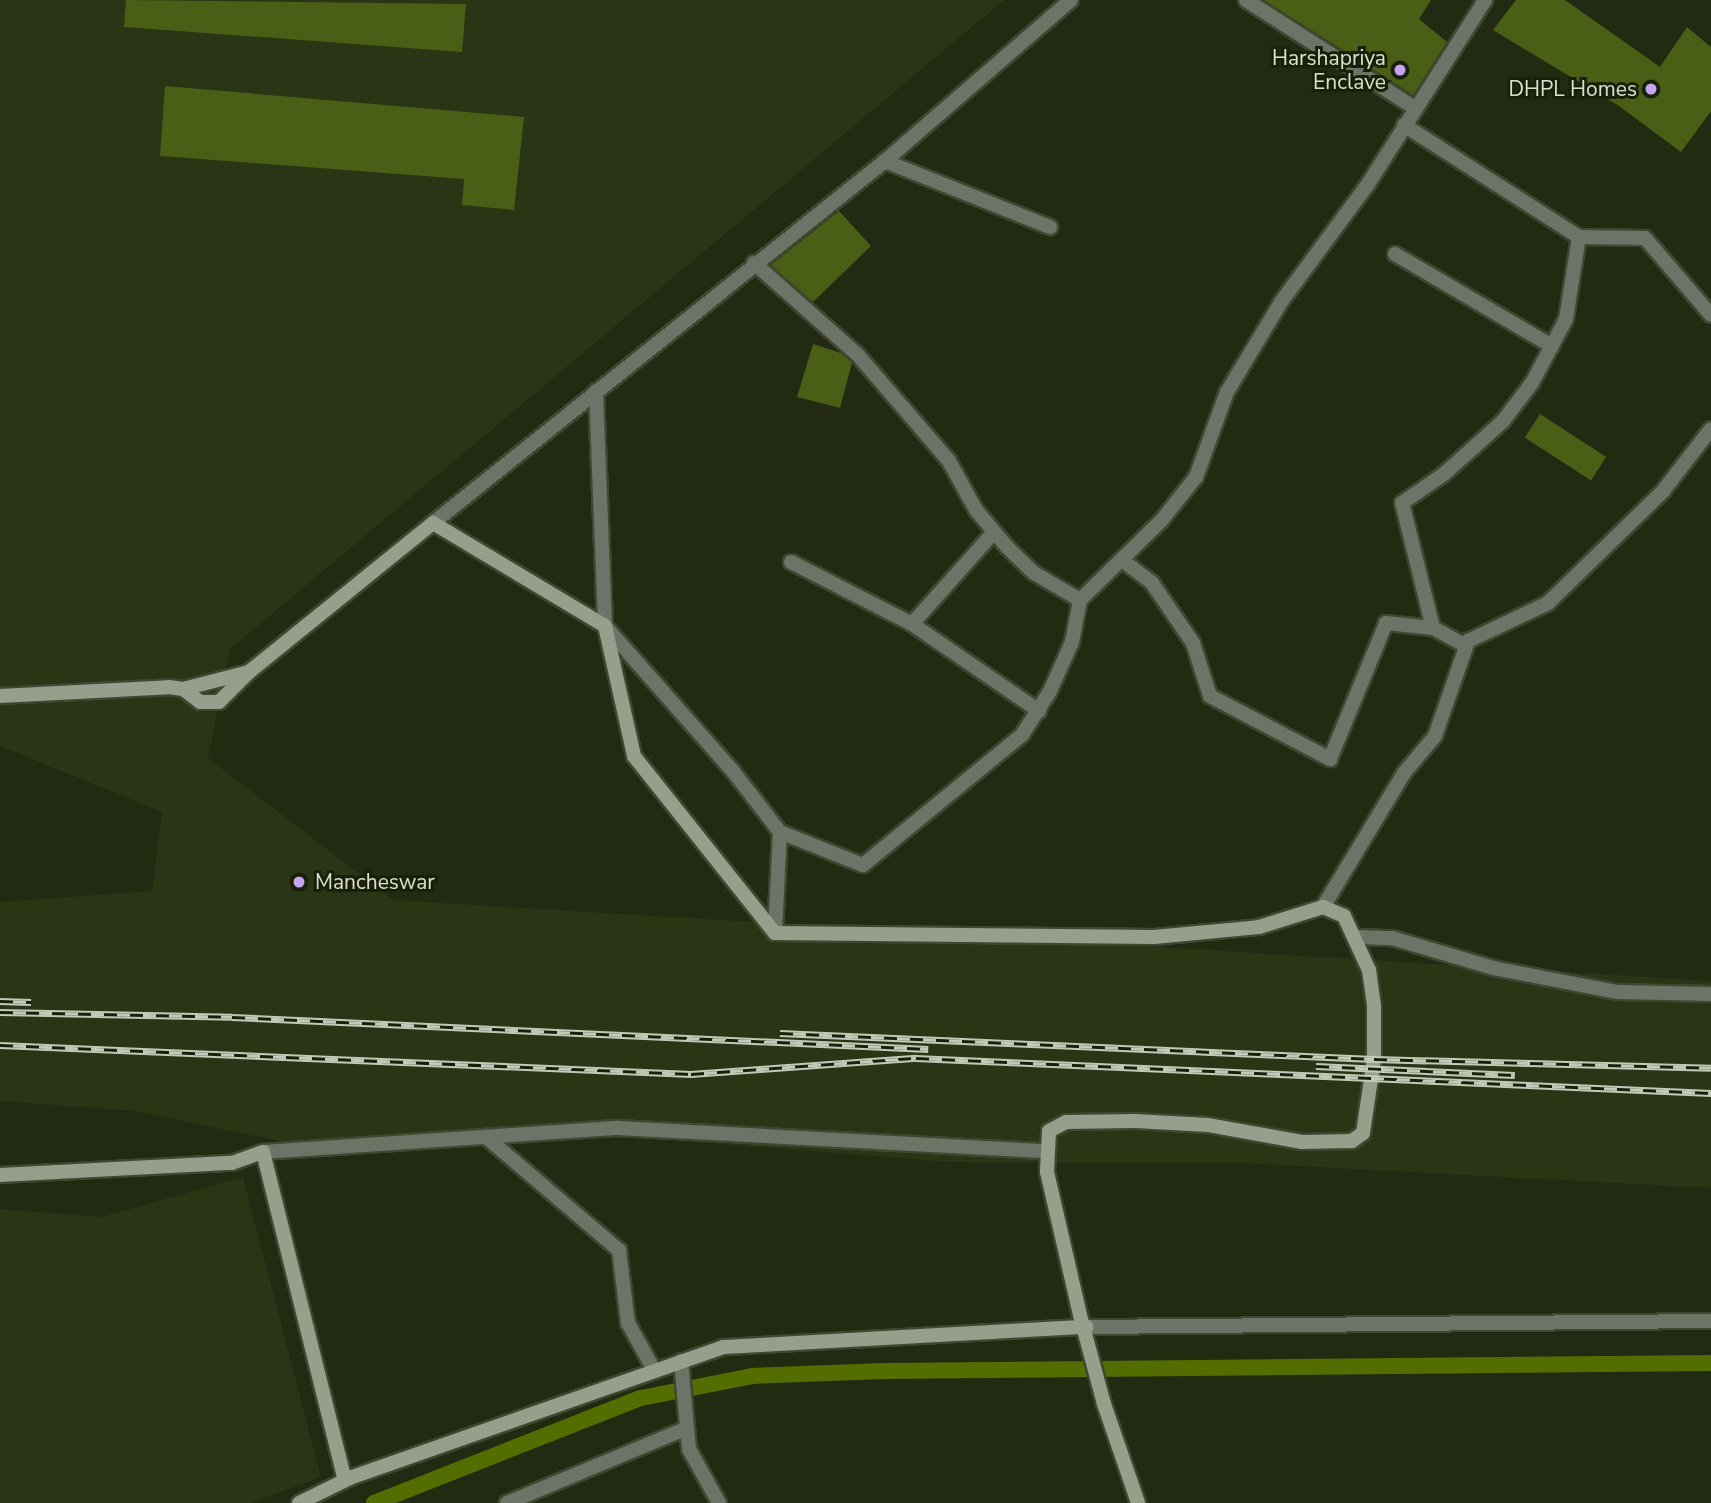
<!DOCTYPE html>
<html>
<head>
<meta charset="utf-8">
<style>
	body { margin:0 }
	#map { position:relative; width:1711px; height:1503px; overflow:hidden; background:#222a12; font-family:"Nunito Sans",sans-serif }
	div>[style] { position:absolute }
	.built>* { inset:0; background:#2a3515 }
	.canal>* { height:16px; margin:-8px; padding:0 8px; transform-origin:8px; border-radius:8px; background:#536d00 }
	.building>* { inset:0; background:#4a5f16; transform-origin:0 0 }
	.roads { filter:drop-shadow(2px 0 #3f4731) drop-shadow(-2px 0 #3f4731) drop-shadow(0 2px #3f4731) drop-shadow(0 -2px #3f4731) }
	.street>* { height:14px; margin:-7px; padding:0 7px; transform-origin:7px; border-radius:7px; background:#6e7367 }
	.secondary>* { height:14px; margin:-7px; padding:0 7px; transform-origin:7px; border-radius:7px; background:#979e8b }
	.rail>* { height:7px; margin-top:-3.5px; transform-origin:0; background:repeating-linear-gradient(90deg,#192008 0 13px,#c3c9b9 0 26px); box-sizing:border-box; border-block:2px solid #c3c9b9 }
	.dots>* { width:19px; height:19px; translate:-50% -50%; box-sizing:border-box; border:4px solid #192008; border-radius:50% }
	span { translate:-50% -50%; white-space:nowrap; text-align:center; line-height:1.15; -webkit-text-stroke:6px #192008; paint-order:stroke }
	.poi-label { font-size:21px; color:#dae0d1 }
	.right { translate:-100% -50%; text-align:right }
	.left { translate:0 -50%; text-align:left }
</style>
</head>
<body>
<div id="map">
	<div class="built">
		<div style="clip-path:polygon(0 0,1004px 0,230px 649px,208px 758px,393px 900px,1711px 981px,1711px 1188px,1242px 1163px,949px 1162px,645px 1138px,279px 1141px,135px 1111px,0 1101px,0 902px,152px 891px,162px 812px,0 746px)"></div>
		<div style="clip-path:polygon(243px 1177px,321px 1477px,250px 1503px,0 1503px,0 1209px,102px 1217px)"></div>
	</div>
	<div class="canal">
		<div style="left:374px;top:1503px;width:287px;rotate:-21.5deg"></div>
		<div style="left:641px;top:1398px;width:113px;rotate:-11.2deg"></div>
		<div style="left:752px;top:1376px;width:132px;rotate:-2.2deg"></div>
		<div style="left:884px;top:1371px;width:827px;rotate:-0.55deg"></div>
	</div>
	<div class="building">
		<div style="clip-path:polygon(126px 0,466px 4px,462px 52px,124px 27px)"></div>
		<div style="clip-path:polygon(1264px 0,1431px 0,1419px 19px,1447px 42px,1413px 95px)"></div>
		<div style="clip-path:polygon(1516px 0,1565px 0,1660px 67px,1687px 27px,1711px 47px,1711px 111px,1681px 152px,1619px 106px,1493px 30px)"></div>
		<div style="clip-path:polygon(165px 86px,524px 117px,514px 210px,462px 205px,464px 179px,160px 156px)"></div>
		<div style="clip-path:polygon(839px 211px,871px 246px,813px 302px,771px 265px)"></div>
		<div style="clip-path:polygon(813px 344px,841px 353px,852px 363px,840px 408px,797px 397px)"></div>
		<div style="left:1540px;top:414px;width:79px;height:28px;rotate:33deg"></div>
	</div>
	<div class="roads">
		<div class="street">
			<div style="left:1246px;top:0;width:201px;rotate:32.6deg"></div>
			<div style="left:1404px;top:125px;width:208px;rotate:32.6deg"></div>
			<div style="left:885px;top:161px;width:178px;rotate:21.8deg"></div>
			<div style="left:1395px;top:254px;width:182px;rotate:30.4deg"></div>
			<div style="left:754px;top:263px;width:137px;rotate:41.5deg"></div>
			<div style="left:857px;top:354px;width:141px;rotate:49.3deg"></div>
			<div style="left:949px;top:461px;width:56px;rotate:61.1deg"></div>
			<div style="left:976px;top:510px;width:48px;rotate:50deg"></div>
			<div style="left:1007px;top:547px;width:37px;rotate:44deg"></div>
			<div style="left:1034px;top:573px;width:53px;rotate:30.4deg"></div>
			<div style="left:596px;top:391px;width:235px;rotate:87.8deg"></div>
			<div style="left:605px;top:626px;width:192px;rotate:48.6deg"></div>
			<div style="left:732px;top:770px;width:78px;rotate:52.3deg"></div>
			<div style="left:433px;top:523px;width:579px;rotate:-38.69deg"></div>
			<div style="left:885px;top:161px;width:246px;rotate:-40.9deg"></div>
			<div style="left:1122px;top:560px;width:38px;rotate:37deg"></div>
			<div style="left:1152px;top:583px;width:73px;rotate:55.7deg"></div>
			<div style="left:1193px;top:643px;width:56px;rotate:72.2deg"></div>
			<div style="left:1210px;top:696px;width:136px;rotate:27.7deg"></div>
			<div style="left:1330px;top:759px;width:147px;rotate:-67.6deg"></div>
			<div style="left:1386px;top:623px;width:47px;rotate:6.1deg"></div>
			<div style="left:791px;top:562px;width:136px;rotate:27.1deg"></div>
			<div style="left:912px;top:624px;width:123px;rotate:-48.3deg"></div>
			<div style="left:912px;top:624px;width:154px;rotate:34.4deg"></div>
			<div style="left:1466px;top:646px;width:38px;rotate:-151deg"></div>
			<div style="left:1433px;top:628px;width:129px;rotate:-103.9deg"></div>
			<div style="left:1402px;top:503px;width:51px;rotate:-34.6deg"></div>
			<div style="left:1444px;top:474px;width:79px;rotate:-41.9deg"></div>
			<div style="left:1503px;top:421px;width:48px;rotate:-52.7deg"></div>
			<div style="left:1532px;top:383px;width:72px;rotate:-62deg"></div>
			<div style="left:1566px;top:319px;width:83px;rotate:-81deg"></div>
			<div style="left:1579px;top:237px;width:66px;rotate:0.9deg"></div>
			<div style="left:1645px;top:238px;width:101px;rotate:49.4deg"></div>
			<div style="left:1323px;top:907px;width:157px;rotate:-58.8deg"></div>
			<div style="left:1404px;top:773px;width:48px;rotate:-50deg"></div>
			<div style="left:1435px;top:736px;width:101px;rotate:-70.8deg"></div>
			<div style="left:1468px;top:641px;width:89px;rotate:-25.4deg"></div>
			<div style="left:1548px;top:603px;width:161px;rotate:-44.2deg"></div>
			<div style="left:1663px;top:491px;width:78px;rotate:-52.3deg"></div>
			<div style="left:775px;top:933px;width:101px;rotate:-87.2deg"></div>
			<div style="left:780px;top:832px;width:89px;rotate:21.7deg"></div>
			<div style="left:863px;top:865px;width:205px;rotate:-39.3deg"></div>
			<div style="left:1022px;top:735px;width:52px;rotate:-57.5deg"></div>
			<div style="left:1050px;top:691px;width:54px;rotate:-65.8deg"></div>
			<div style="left:1072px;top:642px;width:43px;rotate:-79.2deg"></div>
			<div style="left:1080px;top:600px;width:113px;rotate:-44.3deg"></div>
			<div style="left:1161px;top:521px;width:56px;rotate:-51.5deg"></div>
			<div style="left:1196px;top:477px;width:90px;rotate:-70deg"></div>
			<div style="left:1227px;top:392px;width:105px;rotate:-59deg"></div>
			<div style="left:1281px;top:302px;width:147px;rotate:-53.6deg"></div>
			<div style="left:1368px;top:184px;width:218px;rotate:-57.5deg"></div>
			<div style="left:1357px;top:937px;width:35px;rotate:2deg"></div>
			<div style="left:1392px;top:938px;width:105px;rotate:16.5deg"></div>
			<div style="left:1493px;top:968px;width:127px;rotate:10.9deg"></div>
			<div style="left:1618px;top:992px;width:93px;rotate:1.2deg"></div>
			<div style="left:486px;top:1137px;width:175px;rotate:40.4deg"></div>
			<div style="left:619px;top:1250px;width:74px;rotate:83deg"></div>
			<div style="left:628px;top:1323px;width:54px;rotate:61deg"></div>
			<div style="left:263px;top:1152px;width:356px;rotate:-3.9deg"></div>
			<div style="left:618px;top:1128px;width:428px;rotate:3.1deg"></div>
			<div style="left:1086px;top:1327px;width:625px;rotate:-0.55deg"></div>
			<div style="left:681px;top:1361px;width:88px;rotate:84.8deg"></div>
			<div style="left:689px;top:1449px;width:62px;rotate:60.9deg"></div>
			<div style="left:507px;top:1503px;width:195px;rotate:-22.6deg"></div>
		</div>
		<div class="secondary">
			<div style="left:183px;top:689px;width:68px;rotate:-14.4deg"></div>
			<div style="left:0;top:696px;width:169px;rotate:-3deg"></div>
			<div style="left:169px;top:687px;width:14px;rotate:8deg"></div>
			<div style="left:183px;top:689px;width:21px;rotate:37deg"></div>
			<div style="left:200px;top:702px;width:19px"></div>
			<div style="left:219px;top:702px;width:42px;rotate:-45deg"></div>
			<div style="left:249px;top:672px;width:237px;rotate:-39deg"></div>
			<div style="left:433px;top:523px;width:200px;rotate:30.9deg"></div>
			<div style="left:605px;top:626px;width:133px;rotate:77.4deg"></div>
			<div style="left:634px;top:756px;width:226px;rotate:51.5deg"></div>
			<div style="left:775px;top:933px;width:379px;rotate:0.6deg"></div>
			<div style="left:1154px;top:937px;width:105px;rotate:-5.4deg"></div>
			<div style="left:1259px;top:927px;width:67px;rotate:-17.4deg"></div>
			<div style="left:1323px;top:907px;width:23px;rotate:23deg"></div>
			<div style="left:1344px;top:916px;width:60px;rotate:65.2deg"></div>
			<div style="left:1369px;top:970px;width:36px;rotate:82deg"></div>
			<div style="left:1374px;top:1006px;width:53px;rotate:90deg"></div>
			<div style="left:1374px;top:1059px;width:75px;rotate:98.5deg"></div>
			<div style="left:1363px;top:1133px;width:14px;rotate:144deg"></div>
			<div style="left:1352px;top:1141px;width:50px;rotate:178.9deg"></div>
			<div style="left:1302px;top:1142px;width:96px;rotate:-169.7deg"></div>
			<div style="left:1208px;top:1125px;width:73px;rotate:-176.9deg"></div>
			<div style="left:1135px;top:1121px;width:69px;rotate:179.2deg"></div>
			<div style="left:1066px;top:1122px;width:19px;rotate:152deg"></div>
			<div style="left:1049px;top:1131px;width:41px;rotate:92.8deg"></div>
			<div style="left:1047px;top:1172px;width:147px;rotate:77deg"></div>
			<div style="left:1080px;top:1315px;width:92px;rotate:74.9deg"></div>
			<div style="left:1104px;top:1404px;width:105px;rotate:71deg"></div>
			<div style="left:0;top:1175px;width:232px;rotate:-3deg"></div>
			<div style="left:232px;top:1163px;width:33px;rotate:-20deg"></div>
			<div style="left:263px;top:1152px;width:338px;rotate:76deg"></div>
			<div style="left:299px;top:1503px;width:59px;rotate:-26.1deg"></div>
			<div style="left:352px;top:1477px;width:393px;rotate:-19.3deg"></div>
			<div style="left:723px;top:1347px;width:364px;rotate:-3.2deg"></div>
		</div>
	</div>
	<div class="rail">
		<div style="left:0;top:1001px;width:31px;rotate:2deg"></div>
		<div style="left:0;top:1012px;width:232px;rotate:1.2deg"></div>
		<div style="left:232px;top:1017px;width:697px;rotate:2.63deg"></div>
		<div style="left:780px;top:1033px;width:595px;rotate:2.51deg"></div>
		<div style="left:1374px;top:1059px;width:337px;rotate:1.5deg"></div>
		<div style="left:0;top:1045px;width:692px;rotate:2.4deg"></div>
		<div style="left:691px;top:1074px;width:226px;rotate:-4.1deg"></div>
		<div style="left:916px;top:1058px;width:796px;rotate:2.52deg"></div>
		<div style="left:1316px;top:1066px;width:199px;rotate:2.6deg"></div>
	</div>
	<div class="dots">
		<div style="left:1400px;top:70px;background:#c6a6f0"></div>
		<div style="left:1651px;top:89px;background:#c6a6f0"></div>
		<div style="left:299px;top:882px;background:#c6a6f0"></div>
	</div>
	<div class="poi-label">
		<span class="right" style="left:1386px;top:70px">Harshapriya<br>Enclave</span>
		<span class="right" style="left:1637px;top:89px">DHPL Homes</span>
		<span class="left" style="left:315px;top:882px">Mancheswar</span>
	</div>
</div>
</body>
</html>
